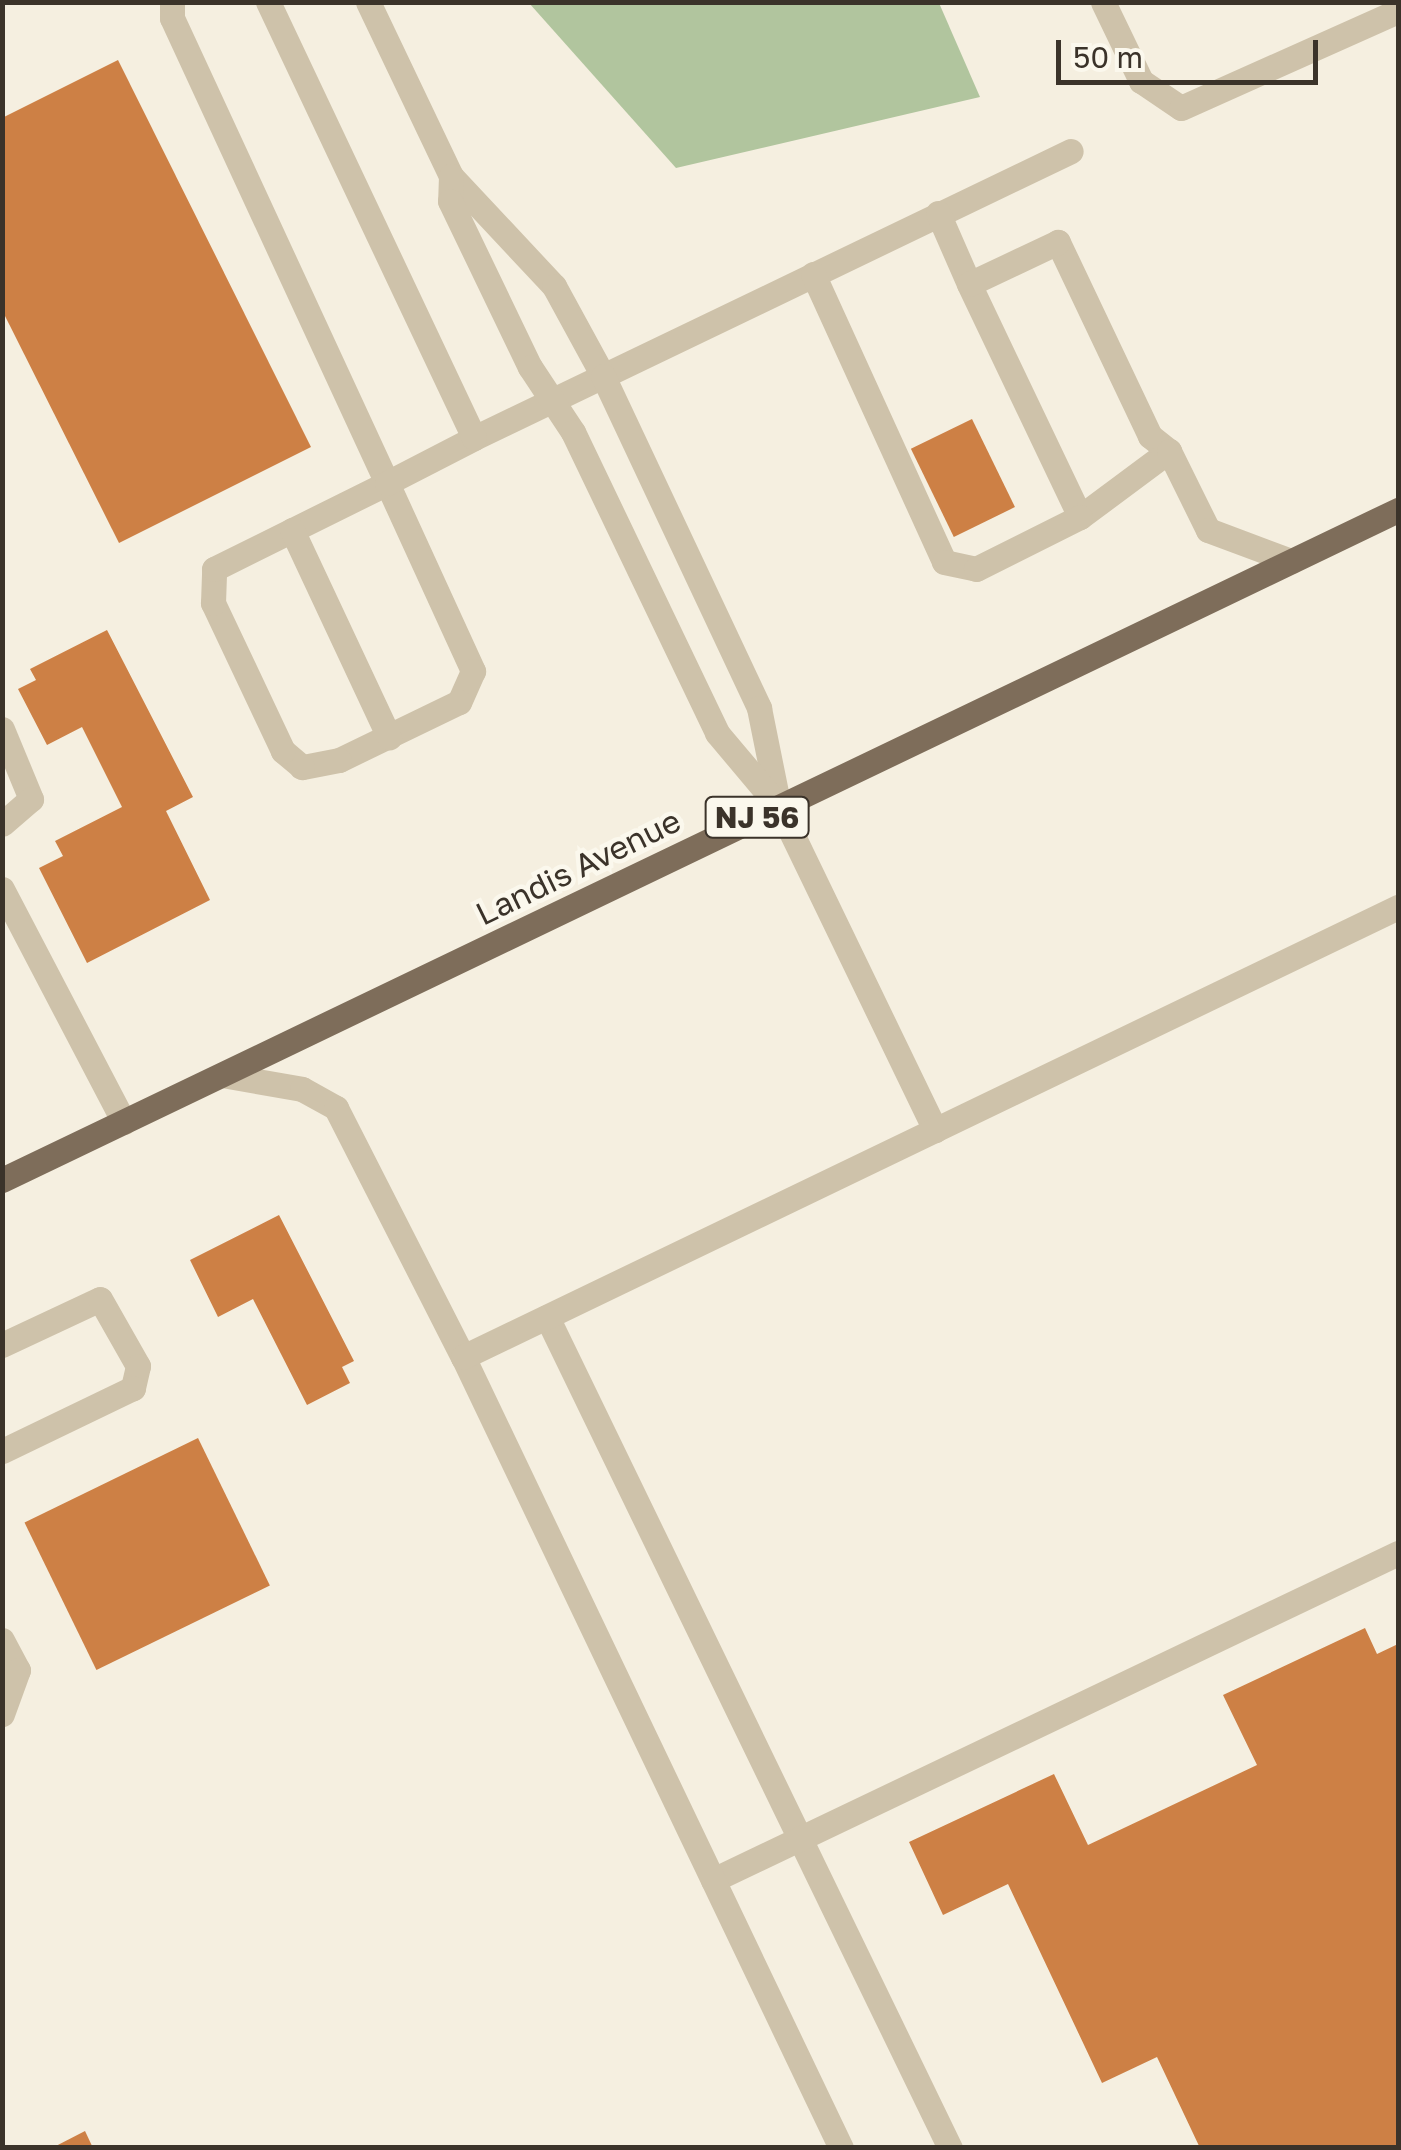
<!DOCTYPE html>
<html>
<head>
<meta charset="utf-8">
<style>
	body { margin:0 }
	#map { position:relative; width:1401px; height:2150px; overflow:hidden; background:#f5efe0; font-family:"Golos Text",sans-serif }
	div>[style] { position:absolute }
	.green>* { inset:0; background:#b1c59e }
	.building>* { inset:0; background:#cd8045; transform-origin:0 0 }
	.minor>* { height:25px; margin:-12.5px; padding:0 12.5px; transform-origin:12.5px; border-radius:12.5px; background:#cec2aa }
	.major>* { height:25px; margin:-12.5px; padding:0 12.5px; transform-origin:12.5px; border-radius:12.5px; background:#7e6d5a }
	span { translate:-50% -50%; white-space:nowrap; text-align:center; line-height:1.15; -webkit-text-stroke:9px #fbf8ed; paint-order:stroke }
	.shield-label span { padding:2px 8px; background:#fbf8ed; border:2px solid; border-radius:8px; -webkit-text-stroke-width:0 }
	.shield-label { font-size:30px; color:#3b332a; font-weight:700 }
	.street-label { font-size:32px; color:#3b332a }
	.frame { position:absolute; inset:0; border:5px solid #3b332a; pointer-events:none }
	.scale { position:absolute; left:1056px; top:40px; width:262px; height:45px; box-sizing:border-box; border:5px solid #3b332a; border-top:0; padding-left:12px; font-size:30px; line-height:35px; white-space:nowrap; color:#3b332a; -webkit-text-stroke:8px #fbf8ed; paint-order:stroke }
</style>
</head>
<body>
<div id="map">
	<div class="green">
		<div style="clip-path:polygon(529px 3px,939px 3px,980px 97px,676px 168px)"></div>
	</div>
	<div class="building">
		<div style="clip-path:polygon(118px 60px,311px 447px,119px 543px,2px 310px,2px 118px)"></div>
		<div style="left:972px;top:419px;width:98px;height:68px;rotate:64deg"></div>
		<div style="clip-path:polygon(107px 630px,193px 797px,166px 811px,210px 900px,87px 963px,39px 868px,63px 856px,55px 841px,122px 807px,82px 727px,47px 745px,18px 689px,36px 680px,30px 669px)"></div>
		<div style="clip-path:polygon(279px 1215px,354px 1361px,342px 1367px,350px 1383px,307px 1405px,253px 1299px,218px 1317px,190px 1260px)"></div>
		<div style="left:198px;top:1438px;width:164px;height:193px;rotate:64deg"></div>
		<div style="clip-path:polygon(1365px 1628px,1377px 1654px,1398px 1644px,1398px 2148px,1200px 2148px,1157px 2057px,1102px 2083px,1008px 1884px,943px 1915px,909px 1842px,1054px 1774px,1088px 1845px,1257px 1765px,1223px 1695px)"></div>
		<div style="clip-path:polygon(85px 2131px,93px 2148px,52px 2148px)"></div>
	</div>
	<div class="minor">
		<div style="left:172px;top:2px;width:16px;rotate:90deg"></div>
		<div style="left:172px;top:18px;width:512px;rotate:65.19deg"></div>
		<div style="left:387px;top:483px;width:207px;rotate:65.4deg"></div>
		<div style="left:473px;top:671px;width:34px;rotate:114deg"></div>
		<div style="left:459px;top:702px;width:133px;rotate:154.2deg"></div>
		<div style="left:339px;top:760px;width:38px;rotate:169deg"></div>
		<div style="left:302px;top:767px;width:25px;rotate:-140deg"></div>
		<div style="left:283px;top:751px;width:164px;rotate:-115.3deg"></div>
		<div style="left:213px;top:603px;width:34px;rotate:-88deg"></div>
		<div style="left:214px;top:569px;width:193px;rotate:-26.4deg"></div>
		<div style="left:387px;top:483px;width:98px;rotate:-27.3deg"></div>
		<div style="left:474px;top:438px;width:662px;rotate:-25.68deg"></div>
		<div style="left:268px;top:2px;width:482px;rotate:64.7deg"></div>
		<div style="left:368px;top:2px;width:193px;rotate:64.5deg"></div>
		<div style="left:451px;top:176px;width:151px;rotate:46.9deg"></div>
		<div style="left:554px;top:286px;width:102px;rotate:61.4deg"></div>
		<div style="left:603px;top:376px;width:367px;rotate:64.8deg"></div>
		<div style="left:759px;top:708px;width:101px;rotate:78.6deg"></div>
		<div style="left:779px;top:807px;width:359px;rotate:64.2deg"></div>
		<div style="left:1103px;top:2px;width:88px;rotate:64.3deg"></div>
		<div style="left:1141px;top:81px;width:48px;rotate:34deg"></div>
		<div style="left:1181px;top:108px;width:238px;rotate:-24.1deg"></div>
		<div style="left:451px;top:176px;width:25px;rotate:92deg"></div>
		<div style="left:450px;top:201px;width:184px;rotate:64.3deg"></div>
		<div style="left:530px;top:367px;width:78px;rotate:56.5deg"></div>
		<div style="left:573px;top:432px;width:334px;rotate:64.4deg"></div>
		<div style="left:717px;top:733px;width:92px;rotate:49.9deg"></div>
		<div style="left:938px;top:213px;width:77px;rotate:66.4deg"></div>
		<div style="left:969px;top:284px;width:258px;rotate:64.5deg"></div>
		<div style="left:1080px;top:517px;width:111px;rotate:-36.6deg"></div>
		<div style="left:1169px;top:451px;width:24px;rotate:-142deg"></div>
		<div style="left:1150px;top:436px;width:215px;rotate:-115.4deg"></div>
		<div style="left:1058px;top:242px;width:98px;rotate:154.7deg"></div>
		<div style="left:813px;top:274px;width:316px;rotate:65.5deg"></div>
		<div style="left:944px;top:562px;width:33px;rotate:12deg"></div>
		<div style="left:976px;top:569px;width:116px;rotate:-26.6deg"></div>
		<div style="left:1169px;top:451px;width:88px;rotate:63.7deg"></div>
		<div style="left:1208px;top:530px;width:89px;rotate:20.5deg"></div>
		<div style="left:292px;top:530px;width:229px;rotate:64.9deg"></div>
		<div style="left:2px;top:729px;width:76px;rotate:67.5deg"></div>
		<div style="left:31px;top:799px;width:38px;rotate:139deg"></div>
		<div style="left:2px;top:889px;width:263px;rotate:62.4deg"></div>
		<div style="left:222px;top:1075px;width:81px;rotate:9.9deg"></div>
		<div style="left:302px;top:1089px;width:39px;rotate:29deg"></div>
		<div style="left:336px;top:1108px;width:280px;rotate:63deg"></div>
		<div style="left:547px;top:1317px;width:924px;rotate:64.13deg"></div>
		<div style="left:2px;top:1345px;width:108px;rotate:-25.1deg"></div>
		<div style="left:100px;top:1299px;width:77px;rotate:60.4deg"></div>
		<div style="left:138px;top:1366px;width:23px;rotate:103deg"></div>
		<div style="left:133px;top:1388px;width:145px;rotate:154.3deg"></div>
		<div style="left:2px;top:1640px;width:34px;rotate:62deg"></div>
		<div style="left:18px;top:1670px;width:47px;rotate:110deg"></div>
		<div style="left:713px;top:1880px;width:759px;rotate:-25.52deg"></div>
		<div style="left:841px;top:2148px;width:877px;rotate:-115.54deg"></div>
		<div style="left:463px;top:1357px;width:1038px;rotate:-25.7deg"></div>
	</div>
	<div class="major">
		<div style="left:2px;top:1180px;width:1548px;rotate:-25.64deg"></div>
	</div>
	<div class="shield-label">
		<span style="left:757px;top:817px">NJ 56</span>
	</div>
	<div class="street-label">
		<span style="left:578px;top:867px;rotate:-26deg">Landis Avenue</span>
	</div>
	<div class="frame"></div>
	<div class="scale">50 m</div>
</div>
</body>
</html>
